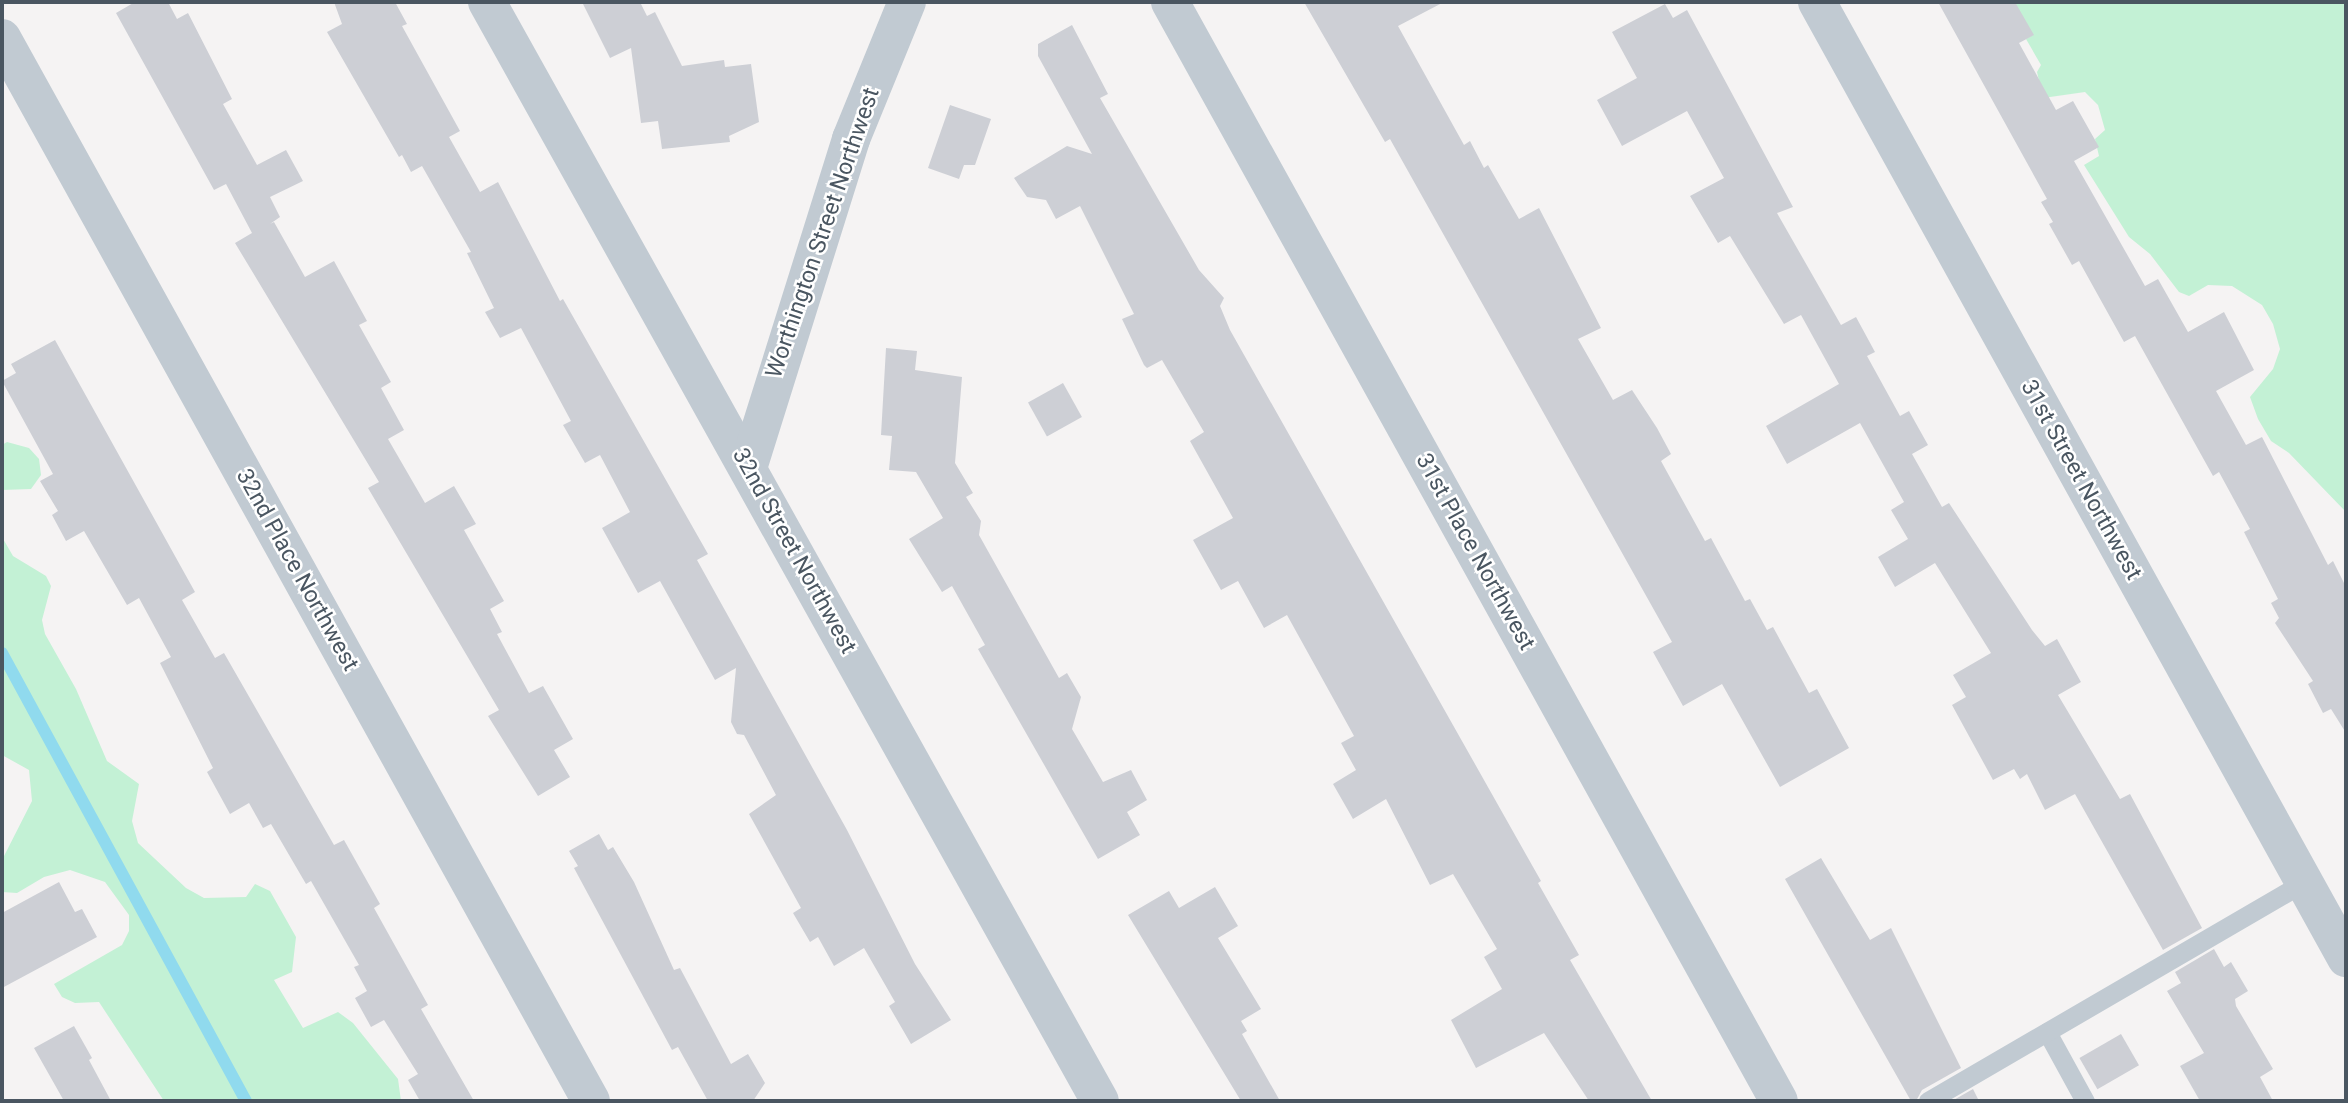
<!DOCTYPE html>
<html>
<head>
<meta charset="utf-8">
<style>
	body { margin:0 }
	#map { position:relative; width:2348px; height:1103px; overflow:hidden; background:#f5f3f3; font-family:Roboto,sans-serif }
	div>[style] { position:absolute }
	.green>* { inset:0; background:#c3f1d5 }
	.stream>* { height:12px; margin:-6px; padding:0 6px; transform-origin:6px; border-radius:6px; background:#90daee }
	.building>* { inset:0; background:#cdcfd5; transform-origin:0 0 }
	.lane>* { height:19px; margin:-9.5px; padding:0 9.5px; transform-origin:9.5px; border-radius:9.5px; background:#c1cad2 }
	.street>* { height:38px; margin:-19px; padding:0 19px; transform-origin:19px; border-radius:19px; background:#c1cad2 }
	span { translate:-50% -50%; white-space:nowrap; text-align:center; line-height:1.15; -webkit-text-stroke:5px #fff; paint-order:stroke }
	.street-label { font-size:23px; color:#4a5661 }
	.frame { position:absolute; inset:0; border:4px solid #4a5661; pointer-events:none }
</style>
</head>
<body>
<div id="map">
	<div class="green">
		<div style="clip-path:polygon(2006px 2px,2346px 2px,2346px 512px,2289px 453px,2271px 441px,2258px 419px,2250px 397px,2273px 369px,2280px 349px,2273px 324px,2262px 305px,2232px 286px,2208px 285px,2189px 296px,2179px 292px,2150px 254px,2129px 237px,2084px 165px,2099px 156px,2095px 139px,2105px 130px,2098px 105px,2085px 92px,2043px 98px,2037px 72px,2041px 65px,2026px 39px,2033px 35px)"></div>
		<div style="clip-path:polygon(7px 442px,29px 448px,39px 459px,41px 475px,31px 489px,2px 490px,2px 445px)"></div>
		<div style="clip-path:polygon(2px 537px,13px 556px,46px 576px,51px 586px,42px 620px,45px 634px,76px 689px,107px 761px,139px 784px,132px 821px,138px 843px,186px 888px,204px 898px,246px 897px,255px 884px,270px 891px,296px 937px,292px 972px,274px 980px,303px 1028px,338px 1012px,353px 1023px,398px 1079px,401px 1101px,164px 1101px,99px 1002px,75px 1003px,62px 997px,54px 984px,122px 945px,129px 931px,129px 915px,105px 882px,70px 870px,44px 877px,17px 893px,2px 892px,2px 860px,32px 801px,29px 770px,2px 755px)"></div>
	</div>
	<div class="stream">
		<div style="left:2px;top:653px;width:510px;rotate:61.43deg"></div>
	</div>
	<div class="building">
		<div style="clip-path:polygon(135px 2px,168px 2px,177px 19px,188px 13px,232px 99px,223px 104px,257px 165px,286px 150px,303px 181px,270px 197px,280px 217px,270px 224px,274px 222px,305px 277px,334px 261px,367px 321px,359px 325px,391px 382px,381px 388px,404px 430px,388px 439px,425px 503px,454px 486px,476px 524px,464px 530px,504px 601px,490px 609px,502px 632px,497px 634px,529px 693px,543px 686px,573px 739px,554px 750px,570px 777px,538px 796px,488px 716px,499px 710px,368px 488px,379px 482px,235px 243px,252px 233px,226px 184px,214px 190px,116px 13px)"></div>
		<div style="clip-path:polygon(334px 2px,395px 2px,407px 24px,402px 26px,460px 131px,449px 137px,480px 192px,498px 182px,560px 301px,563px 299px,708px 554px,697px 560px,847px 830px,915px 964px,951px 1020px,911px 1044px,889px 1006px,895px 1002px,864px 948px,834px 966px,818px 937px,810px 942px,793px 913px,801px 908px,749px 814px,776px 795px,744px 735px,737px 734px,731px 722px,736px 668px,715px 680px,660px 581px,638px 593px,602px 528px,630px 512px,600px 455px,585px 463px,563px 425px,571px 421px,521px 328px,500px 338px,485px 312px,494px 308px,467px 253px,471px 252px,422px 166px,411px 172px,402px 155px,399px 157px,327px 32px,342px 24px)"></div>
		<div style="clip-path:polygon(582px 2px,640px 2px,647px 16px,655px 12px,682px 66px,724px 60px,725px 67px,751px 64px,759px 122px,729px 136px,730px 142px,662px 149px,658px 121px,641px 123px,631px 48px,610px 58px)"></div>
		<div style="clip-path:polygon(1304px 2px,1444px 2px,1398px 26px,1464px 145px,1470px 141px,1484px 168px,1488px 165px,1519px 219px,1539px 208px,1601px 328px,1578px 339px,1613px 400px,1632px 390px,1657px 428px,1671px 454px,1661px 461px,1705px 541px,1711px 538px,1745px 601px,1750px 599px,1767px 630px,1773px 627px,1809px 693px,1817px 689px,1849px 748px,1780px 787px,1722px 684px,1683px 706px,1653px 652px,1672px 642px,1390px 139px,1385px 142px)"></div>
		<div style="clip-path:polygon(1938px 2px,2015px 2px,2034px 35px,2019px 43px,2056px 110px,2073px 101px,2099px 147px,2074px 161px,2145px 286px,2158px 279px,2188px 332px,2224px 312px,2254px 370px,2216px 391px,2246px 445px,2262px 437px,2328px 565px,2333px 561px,2346px 587px,2346px 733px,2331px 709px,2323px 713px,2308px 684px,2313px 681px,2275px 623px,2279px 618px,2271px 603px,2278px 599px,2244px 532px,2250px 529px,2219px 472px,2213px 476px,2135px 336px,2124px 342px,2079px 261px,2072px 265px,2049px 224px,2053px 222px,2041px 202px,2047px 199px)"></div>
		<div style="clip-path:polygon(1665px 4px,1673px 18px,1687px 10px,1793px 207px,1777px 213px,1841px 325px,1856px 317px,1875px 352px,1867px 356px,1900px 416px,1909px 411px,1928px 445px,1912px 454px,1942px 507px,1949px 503px,2032px 630px,2045px 646px,2057px 639px,2081px 682px,2058px 695px,2120px 799px,2130px 794px,2202px 928px,2163px 950px,2075px 794px,2045px 810px,2027px 774px,2020px 779px,2014px 769px,1993px 780px,1952px 705px,1966px 697px,1953px 675px,1991px 653px,1935px 563px,1895px 587px,1878px 557px,1908px 539px,1891px 510px,1904px 502px,1860px 423px,1787px 464px,1766px 426px,1839px 384px,1801px 315px,1784px 324px,1730px 236px,1718px 243px,1690px 196px,1724px 178px,1687px 111px,1622px 146px,1597px 100px,1637px 78px,1612px 32px)"></div>
		<div style="clip-path:polygon(1072px 25px,1108px 94px,1100px 98px,1199px 270px,1224px 298px,1220px 306px,1230px 330px,1541px 881px,1538px 883px,1579px 955px,1570px 960px,1652px 1101px,1589px 1101px,1544px 1033px,1476px 1068px,1451px 1020px,1502px 989px,1484px 957px,1497px 949px,1453px 874px,1430px 885px,1386px 799px,1353px 819px,1333px 784px,1356px 770px,1341px 743px,1354px 736px,1287px 615px,1264px 628px,1238px 581px,1221px 590px,1193px 540px,1233px 518px,1190px 441px,1204px 432px,1162px 360px,1147px 368px,1144px 365px,1122px 319px,1134px 314px,1080px 206px,1056px 219px,1046px 200px,1027px 197px,1014px 178px,1067px 146px,1092px 154px,1038px 56px,1038px 44px)"></div>
		<div style="clip-path:polygon(950px 105px,991px 119px,975px 165px,964px 165px,959px 179px,928px 168px)"></div>
		<div style="clip-path:polygon(55px 340px,195px 592px,182px 600px,215px 658px,224px 653px,334px 845px,344px 840px,380px 904px,374px 908px,428px 1005px,421px 1009px,474px 1101px,420px 1101px,408px 1080px,418px 1074px,384px 1020px,371px 1027px,355px 998px,367px 991px,354px 967px,359px 965px,311px 881px,306px 884px,271px 824px,263px 828px,249px 803px,230px 814px,207px 772px,213px 768px,160px 663px,171px 657px,139px 598px,127px 605px,84px 531px,66px 541px,52px 515px,58px 511px,40px 481px,53px 474px,2px 381px,16px 373px,11px 364px)"></div>
		<div style="clip-path:polygon(886px 348px,917px 351px,915px 370px,962px 377px,955px 463px,973px 493px,966px 497px,981px 521px,979px 535px,1059px 678px,1067px 673px,1081px 697px,1072px 729px,1103px 782px,1131px 770px,1147px 800px,1127px 812px,1140px 835px,1098px 859px,978px 649px,985px 645px,952px 586px,942px 592px,909px 539px,943px 518px,916px 472px,889px 470px,892px 436px,881px 435px)"></div>
		<div style="left:1063px;top:383px;width:39px;height:40px;rotate:61deg"></div>
		<div style="clip-path:polygon(599px 834px,608px 850px,613px 847px,634px 882px,674px 970px,680px 968px,731px 1064px,748px 1054px,765px 1083px,753px 1101px,708px 1101px,678px 1047px,672px 1050px,574px 868px,578px 866px,569px 851px)"></div>
		<div style="clip-path:polygon(1821px 858px,1870px 940px,1891px 928px,1961px 1068px,1922px 1090px,1916px 1101px,1911px 1101px,1785px 879px)"></div>
		<div style="clip-path:polygon(59px 882px,75px 912px,82px 909px,97px 937px,2px 988px,2px 913px)"></div>
		<div style="clip-path:polygon(1215px 887px,1238px 926px,1218px 938px,1261px 1009px,1241px 1021px,1247px 1031px,1242px 1034px,1280px 1101px,1241px 1101px,1128px 915px,1169px 891px,1179px 908px)"></div>
		<div style="clip-path:polygon(2214px 949px,2224px 967px,2231px 962px,2248px 991px,2235px 999px,2236px 1006px,2273px 1069px,2260px 1077px,2273px 1101px,2200px 1101px,2180px 1066px,2204px 1053px,2167px 991px,2181px 983px,2175px 972px)"></div>
		<div style="clip-path:polygon(74px 1026px,92px 1058px,89px 1060px,111px 1101px,64px 1101px,34px 1048px)"></div>
		<div style="left:2121px;top:1034px;width:36px;height:48px;rotate:60deg"></div>
		<div style="clip-path:polygon(1973px 1089px,1979px 1101px,1952px 1101px)"></div>
	</div>
	<div class="lane">
		<div style="left:2047px;top:1032px;width:79px;rotate:61.2deg"></div>
		<div style="left:1928px;top:1101px;width:436px;rotate:-30.2deg"></div>
	</div>
	<div class="street">
		<div style="left:487px;top:2px;width:1258px;rotate:60.85deg"></div>
		<div style="left:1170px;top:2px;width:1256px;rotate:61.01deg"></div>
		<div style="left:1817px;top:2px;width:1093px;rotate:61.04deg"></div>
		<div style="left:2px;top:38px;width:1215px;rotate:61.01deg"></div>
		<div style="left:748px;top:468px;width:345px;rotate:-72.6deg"></div>
		<div style="left:851px;top:139px;width:148px;rotate:-67.8deg"></div>
	</div>
	<div class="street-label">
		<span style="left:823px;top:233px;rotate:-71deg">Worthington Street Northwest</span>
		<span style="left:2081px;top:480px;rotate:61deg">31st Street Northwest</span>
		<span style="left:794px;top:551px;rotate:61deg">32nd Street Northwest</span>
		<span style="left:1475px;top:552px;rotate:61deg">31st Place Northwest</span>
		<span style="left:297px;top:570px;rotate:61deg">32nd Place Northwest</span>
	</div>
	<div class="frame"></div>
</div>
</body>
</html>
